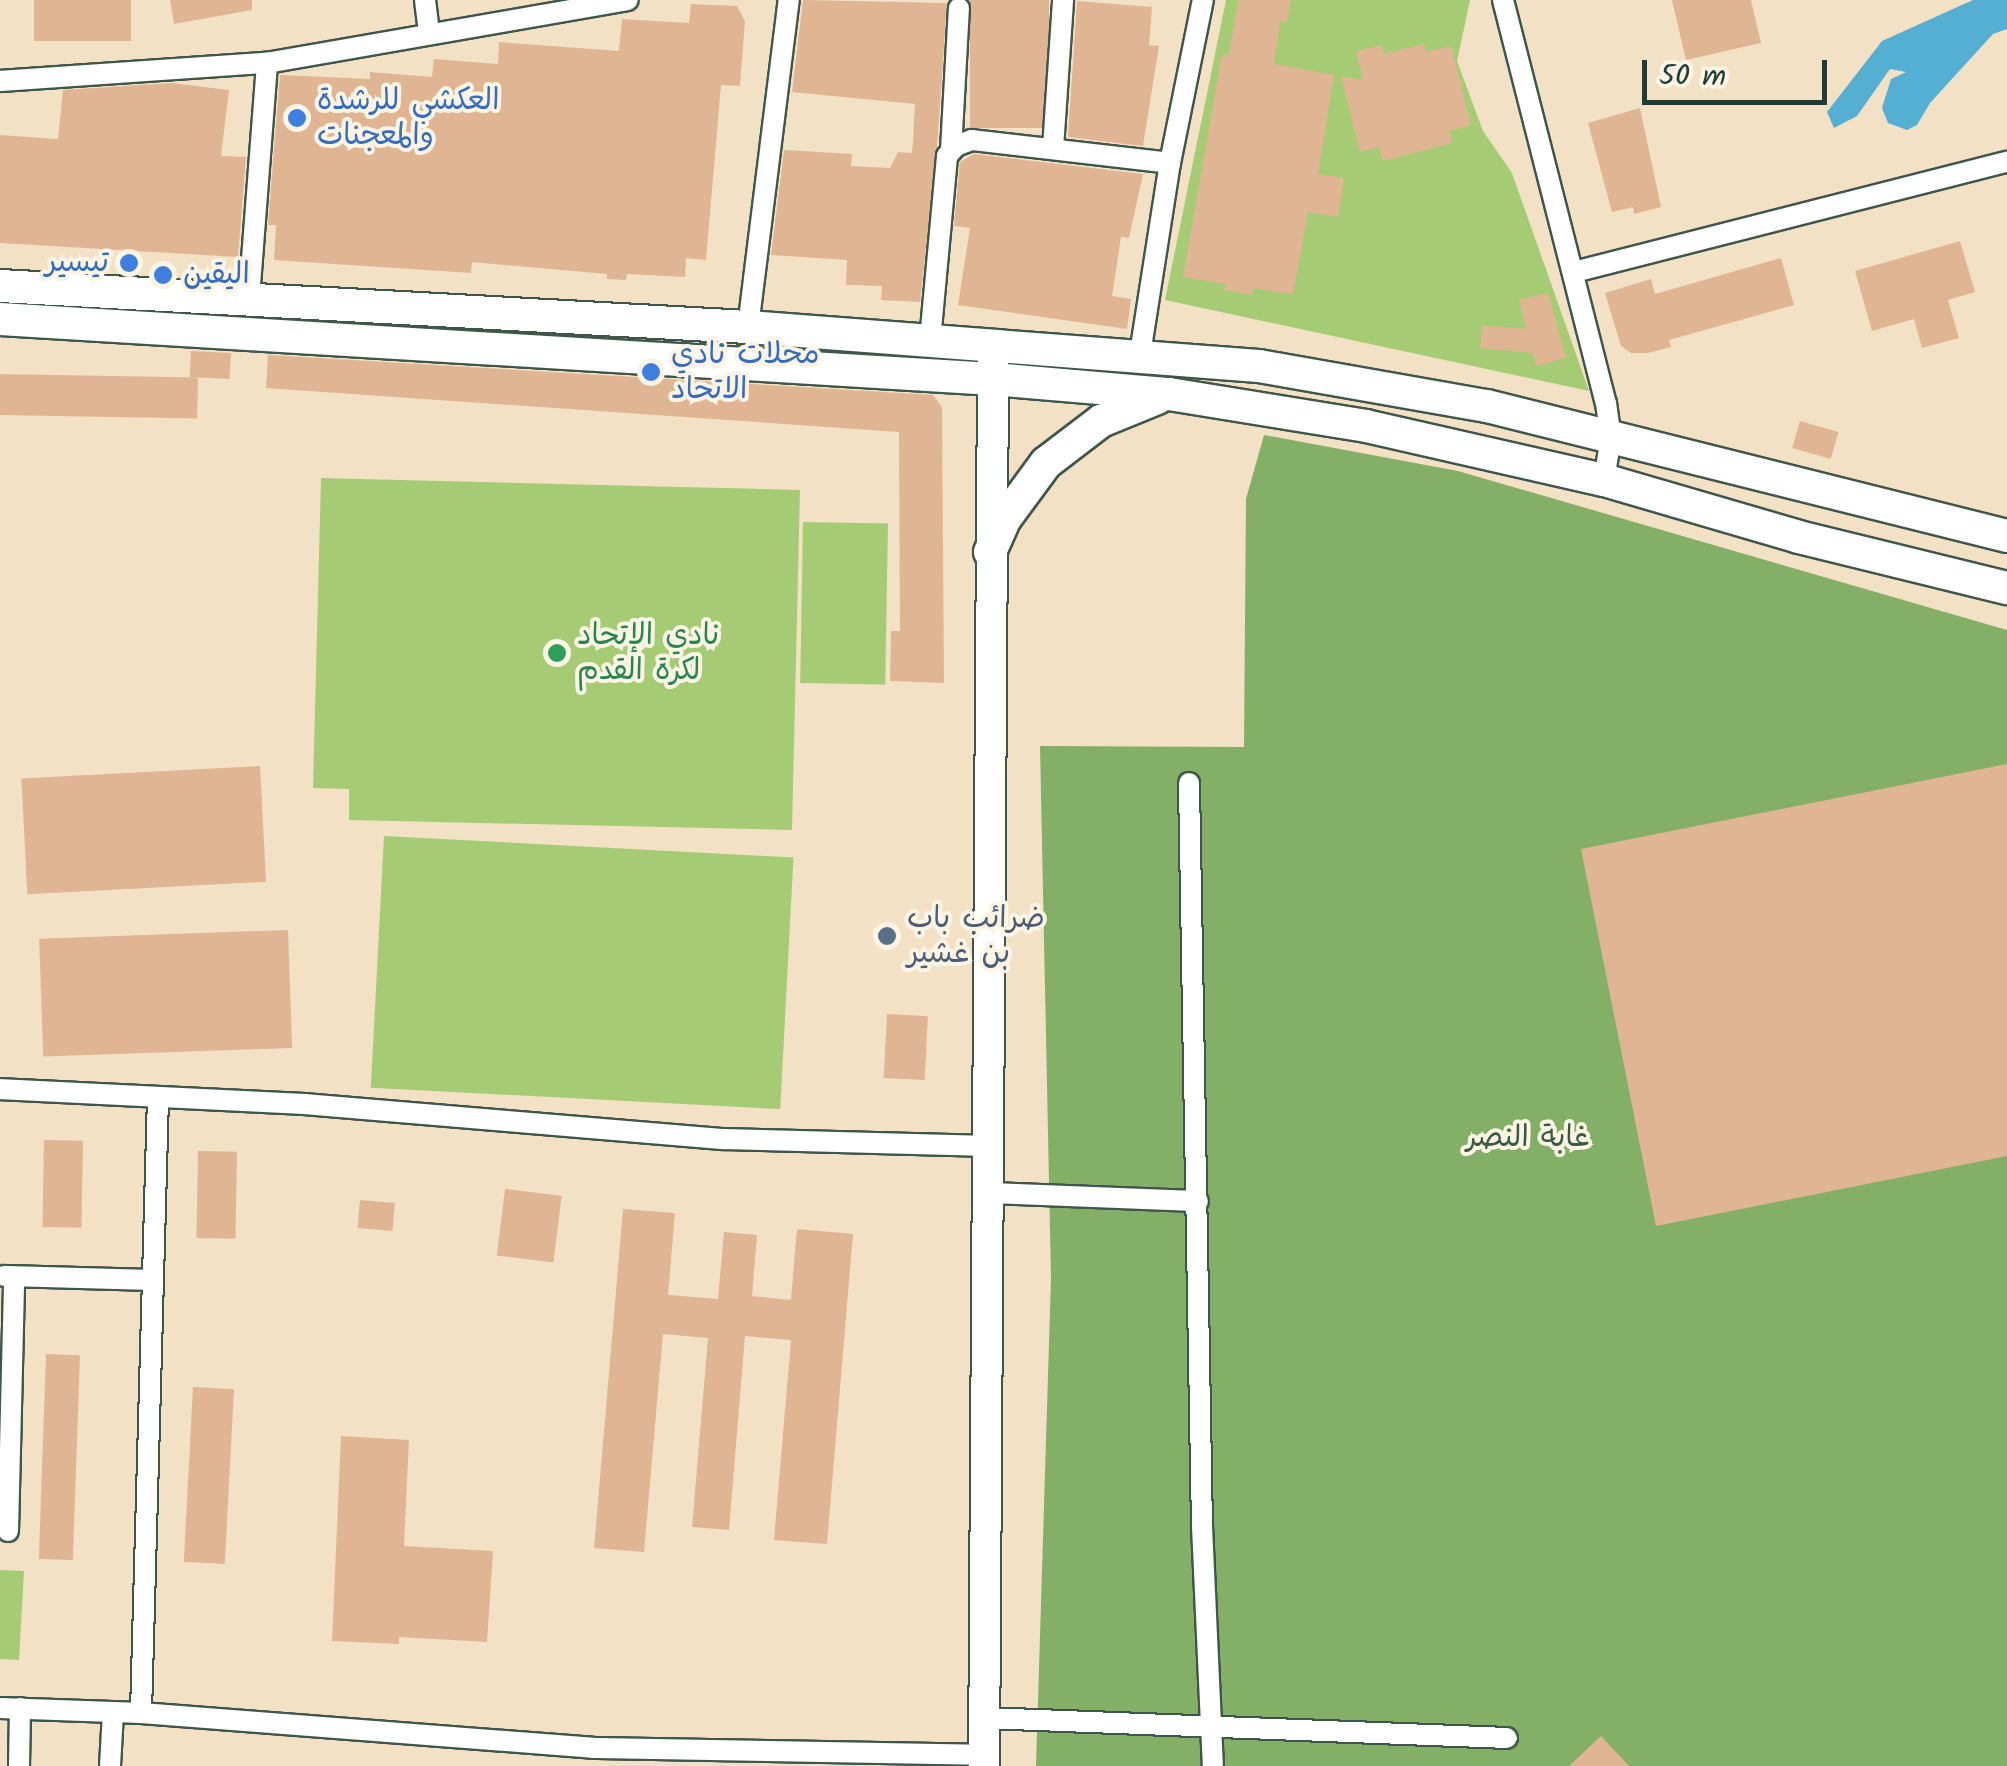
<!DOCTYPE html>
<html>
<head>
<meta charset="utf-8">
<style>
	body { margin:0 }
	#map { position:relative; width:2007px; height:1766px; overflow:hidden; background:#f3e1c5; font-family:Kalam,"Playpen Sans Arabic",sans-serif }
	div>[style] { position:absolute }
	.green>* { inset:0; background:#a6cb75; transform-origin:0 0 }
	.forest>* { inset:0; background:#84af66 }
	.water>* { inset:0; background:#54afd2 }
	.building>* { inset:0; background:#e0b594; transform-origin:0 0 }
	.roads { filter:drop-shadow(2px 0 #3f564a) drop-shadow(-2px 0 #3f564a) drop-shadow(0 2px #3f564a) drop-shadow(0 -2px #3f564a) }
	.street>* { height:20px; margin:-10px; padding:0 10px; transform-origin:10px; border-radius:10px; background:#fff }
	.secondary>* { height:30px; margin:-15px; padding:0 15px; transform-origin:15px; border-radius:15px; background:#fff }
	.primary>* { height:32px; margin:-16px; padding:0 16px; transform-origin:16px; border-radius:16px; background:#fff }
	.dots>* { width:28px; height:28px; translate:-50% -50%; box-sizing:border-box; border:5px solid #fcf5e5; border-radius:50% }
	span { translate:-50% -50%; white-space:nowrap; text-align:center; line-height:1.15; -webkit-text-stroke:8px #fcf5e5; paint-order:stroke }
	.shop-label { font-size:30px; color:#366cbe }
	.left { translate:0 -50%; text-align:left }
	.right { translate:-100% -50%; text-align:right }
	.leisure-label { font-size:30px; color:#27864d }
	.service-label { font-size:30px; color:#4e5e75 }
	.park-label { font-size:30px; color:#3a5941 }
	.scale { position:absolute; left:1642px; top:60px; width:185px; height:45px; box-sizing:border-box; border:5px solid #1f3d34; border-top:0; padding-left:12px; font-size:30px; line-height:35px; white-space:nowrap; color:#1f3d34; -webkit-text-stroke:8px #fcf5e5; paint-order:stroke }
</style>
</head>
<body>
<div id="map">
	<div class="green">
		<div style="clip-path:polygon(1226px 0,1470px 0,1457px 61px,1483px 131px,1512px 173px,1589px 391px,1165px 300px)"></div>
		<div style="clip-path:polygon(321px 478px,800px 490px,792px 830px,349px 820px,349px 789px,313px 788px)"></div>
		<div style="left:803px;top:522px;width:85px;height:161px;rotate:1deg"></div>
		<div style="left:384px;top:836px;width:410px;height:252px;rotate:3deg"></div>
		<div style="clip-path:polygon(0 1570px,24px 1571px,19px 1660px,0 1659px)"></div>
	</div>
	<div class="forest">
		<div style="clip-path:polygon(1264px 435px,1458px 471px,2007px 630px,2007px 1766px,1036px 1766px,1051px 1278px,1040px 746px,1244px 747px,1246px 499px)"></div>
	</div>
	<div class="water">
		<div style="clip-path:polygon(1973px 0,2007px 0,2007px 29px,1993px 34px,1930px 103px,1917px 125px,1907px 130px,1888px 123px,1882px 108px,1891px 79px,1906px 72px,1890px 69px,1857px 116px,1834px 128px,1827px 112px,1882px 41px)"></div>
	</div>
	<div class="building">
		<div style="left:34px;top:0;width:97px;height:41px"></div>
		<div style="clip-path:polygon(170px 0,252px 0,252px 10px,174px 24px)"></div>
		<div style="clip-path:polygon(803px 0,947px 3px,937px 146px,920px 302px,881px 300px,882px 286px,846px 285px,847px 260px,771px 255px,784px 150px,852px 154px,851px 166px,890px 168px,898px 152px,912px 153px,913px 141px,915px 104px,792px 92px)"></div>
		<div style="left:970px;top:0;width:79px;height:128px"></div>
		<div style="clip-path:polygon(1238px 0,1291px 0,1287px 22px,1280px 21px,1274px 64px,1334px 75px,1318px 174px,1344px 178px,1338px 217px,1308px 212px,1293px 294px,1253px 288px,1252px 295px,1224px 290px,1226px 284px,1183px 277px,1222px 54px,1229px 55px)"></div>
		<div style="clip-path:polygon(1672px 0,1751px 0,1761px 43px,1686px 60px)"></div>
		<div style="clip-path:polygon(1077px 1px,1152px 7px,1149px 45px,1159px 46px,1143px 146px,1068px 137px)"></div>
		<div style="clip-path:polygon(691px 4px,737px 6px,745px 21px,740px 86px,721px 85px,706px 260px,686px 258px,685px 277px,627px 274px,626px 280px,607px 279px,607px 274px,472px 262px,471px 273px,274px 260px,276px 225px,268px 225px,280px 75px,370px 79px,370px 72px,432px 77px,434px 59px,498px 64px,499px 42px,619px 51px,622px 19px,689px 23px)"></div>
		<div style="clip-path:polygon(1424px 44px,1426px 52px,1451px 46px,1471px 125px,1449px 131px,1452px 143px,1383px 161px,1379px 147px,1360px 152px,1341px 76px,1363px 80px,1356px 51px,1382px 45px,1384px 54px)"></div>
		<div style="clip-path:polygon(172px 83px,229px 90px,221px 156px,246px 157px,238px 257px,0 243px,0 135px,58px 139px,63px 90px)"></div>
		<div style="clip-path:polygon(1640px 108px,1661px 207px,1634px 214px,1633px 207px,1612px 212px,1588px 123px)"></div>
		<div style="clip-path:polygon(974px 154px,1143px 174px,1129px 238px,1121px 237px,1112px 296px,1131px 299px,1127px 329px,958px 305px,970px 228px,954px 226px,960px 162px)"></div>
		<div style="clip-path:polygon(1960px 241px,1975px 292px,1948px 300px,1959px 338px,1922px 348px,1914px 319px,1872px 331px,1855px 271px)"></div>
		<div style="clip-path:polygon(1781px 258px,1794px 305px,1669px 340px,1671px 347px,1648px 353px,1631px 353px,1621px 346px,1605px 293px,1651px 279px,1655px 294px)"></div>
		<div style="clip-path:polygon(1548px 293px,1566px 358px,1536px 366px,1533px 353px,1480px 348px,1482px 325px,1526px 329px,1519px 300px)"></div>
		<div style="left:191px;top:351px;width:40px;height:26px;rotate:3deg"></div>
		<div style="clip-path:polygon(268px 355px,933px 395px,942px 407px,944px 683px,890px 681px,891px 631px,900px 631px,899px 432px,266px 388px)"></div>
		<div style="left:0;top:374px;width:198px;height:41px;rotate:1deg"></div>
		<div style="left:1800px;top:421px;width:40px;height:28px;rotate:16deg"></div>
		<div style="clip-path:polygon(2007px 764px,2007px 1156px,1656px 1226px,1581px 849px)"></div>
		<div style="left:260px;top:766px;width:116px;height:239px;rotate:87deg"></div>
		<div style="left:288px;top:930px;width:118px;height:249px;rotate:88deg"></div>
		<div style="left:887px;top:1014px;width:41px;height:64px;rotate:3deg"></div>
		<div style="left:44px;top:1140px;width:39px;height:87px;rotate:1deg"></div>
		<div style="left:198px;top:1151px;width:39px;height:87px;rotate:1deg"></div>
		<div style="left:505px;top:1189px;width:57px;height:67px;rotate:7deg"></div>
		<div style="left:360px;top:1200px;width:35px;height:28px;rotate:5deg"></div>
		<div style="clip-path:polygon(623px 1209px,675px 1213px,668px 1295px,718px 1299px,724px 1232px,757px 1235px,752px 1296px,791px 1300px,797px 1229px,853px 1234px,827px 1544px,774px 1540px,791px 1340px,745px 1336px,729px 1530px,692px 1527px,708px 1338px,663px 1334px,644px 1552px,594px 1548px)"></div>
		<div style="left:46px;top:1354px;width:34px;height:205px;rotate:2deg"></div>
		<div style="left:193px;top:1387px;width:41px;height:175px;rotate:3deg"></div>
		<div style="clip-path:polygon(341px 1436px,409px 1440px,404px 1546px,493px 1551px,487px 1642px,399px 1637px,399px 1644px,332px 1641px)"></div>
		<div style="clip-path:polygon(1601px 1736px,1629px 1766px,1569px 1766px)"></div>
	</div>
	<div class="roads">
		<div class="street">
			<div style="left:425px;top:0;width:31px;rotate:83deg"></div>
			<div style="left:1503px;top:0;width:416px;rotate:75.7deg"></div>
			<div style="left:1606px;top:403px;width:34px;rotate:82deg"></div>
			<div style="left:1611px;top:437px;width:44px;rotate:99.2deg"></div>
			<div style="left:0;top:81px;width:268px;rotate:-3.9deg"></div>
			<div style="left:1053px;top:148px;width:148px;rotate:-86.1deg"></div>
			<div style="left:951px;top:150px;width:142px;rotate:-86.8deg"></div>
			<div style="left:1574px;top:272px;width:447px;rotate:-14.3deg"></div>
			<div style="left:249px;top:298px;width:236px;rotate:-85.6deg"></div>
			<div style="left:267px;top:63px;width:366px;rotate:-9.9deg"></div>
			<div style="left:748px;top:327px;width:330px;rotate:-82.9deg"></div>
			<div style="left:930px;top:340px;width:185px;rotate:-84.7deg"></div>
			<div style="left:947px;top:156px;width:13px;rotate:-48deg"></div>
			<div style="left:956px;top:146px;width:17px;rotate:-21deg"></div>
			<div style="left:972px;top:140px;width:199px;rotate:6.6deg"></div>
			<div style="left:1140px;top:354px;width:193px;rotate:-81.1deg"></div>
			<div style="left:1170px;top:163px;width:166px;rotate:-78.6deg"></div>
			<div style="left:1189px;top:783px;width:743px;rotate:89deg"></div>
			<div style="left:1202px;top:1526px;width:240px;rotate:87.4deg"></div>
			<div style="left:0;top:1089px;width:305px;rotate:2.8deg"></div>
			<div style="left:305px;top:1104px;width:420px;rotate:4.8deg"></div>
			<div style="left:724px;top:1139px;width:265px;rotate:1.5deg"></div>
			<div style="left:988px;top:1193px;width:210px;rotate:2.2deg"></div>
			<div style="left:4px;top:1276px;width:148px;rotate:1.5deg"></div>
			<div style="left:8px;top:1531px;width:254px;rotate:-88.6deg"></div>
			<div style="left:0;top:1708px;width:141px;rotate:2deg"></div>
			<div style="left:141px;top:1713px;width:453px;rotate:4.4deg"></div>
			<div style="left:593px;top:1748px;width:391px;rotate:1deg"></div>
			<div style="left:141px;top:1713px;width:616px;rotate:-88.42deg"></div>
			<div style="left:985px;top:1718px;width:522px;rotate:2.19deg"></div>
			<div style="left:19px;top:1766px;width:58px;rotate:-89deg"></div>
			<div style="left:110px;top:1766px;width:54px;rotate:-86.8deg"></div>
		</div>
		<div class="secondary">
			<div style="left:984px;top:1766px;width:1408px;rotate:-89.63deg"></div>
		</div>
		<div class="primary">
			<div style="left:0;top:286px;width:749px;rotate:3.14deg"></div>
			<div style="left:748px;top:327px;width:512px;rotate:4.36deg"></div>
			<div style="left:1259px;top:366px;width:231px;rotate:10deg"></div>
			<div style="left:1487px;top:406px;width:536px;rotate:14.04deg"></div>
			<div style="left:0;top:319px;width:995px;rotate:3.46deg"></div>
			<div style="left:993px;top:379px;width:177px;rotate:4.9deg"></div>
			<div style="left:1169px;top:394px;width:200px;rotate:9.2deg"></div>
			<div style="left:1366px;top:426px;width:244px;rotate:12.8deg"></div>
			<div style="left:1604px;top:480px;width:203px;rotate:16.3deg"></div>
			<div style="left:1799px;top:537px;width:214px;rotate:13.8deg"></div>
			<div style="left:990px;top:552px;width:35px;rotate:-66deg"></div>
			<div style="left:1004px;top:520px;width:71px;rotate:-53.6deg"></div>
			<div style="left:1046px;top:463px;width:69px;rotate:-37.4deg"></div>
			<div style="left:1101px;top:421px;width:61px;rotate:-22.3deg"></div>
		</div>
	</div>
	<div class="dots">
		<div style="left:297px;top:118px;background:#3f7fe0"></div>
		<div style="left:129px;top:263px;background:#3f7fe0"></div>
		<div style="left:163px;top:275px;background:#3f7fe0"></div>
		<div style="left:651px;top:372px;background:#3f7fe0"></div>
		<div style="left:557px;top:653px;background:#2e9e5b"></div>
		<div style="left:887px;top:936px;background:#5c6f8a"></div>
	</div>
	<div class="shop-label">
		<span class="left" style="left:317px;top:118px">العكشي للرشدة<br>والمعجنات</span>
		<span class="right" style="left:109px;top:263px">تيسير</span>
		<span class="left" style="left:183px;top:275px">اليقين</span>
		<span class="left" style="left:671px;top:372px">محلات نادي<br>الاتحاد</span>
	</div>
	<div class="leisure-label">
		<span class="left" style="left:577px;top:653px">نادي الإتحاد<br>لكرة القدم</span>
	</div>
	<div class="service-label">
		<span class="left" style="left:907px;top:936px">ضرائب باب<br>بن غشير</span>
	</div>
	<div class="park-label">
		<span style="left:1528px;top:1138px">غابة النصر</span>
	</div>
	<div class="scale">50 m</div>
</div>
</body>
</html>
